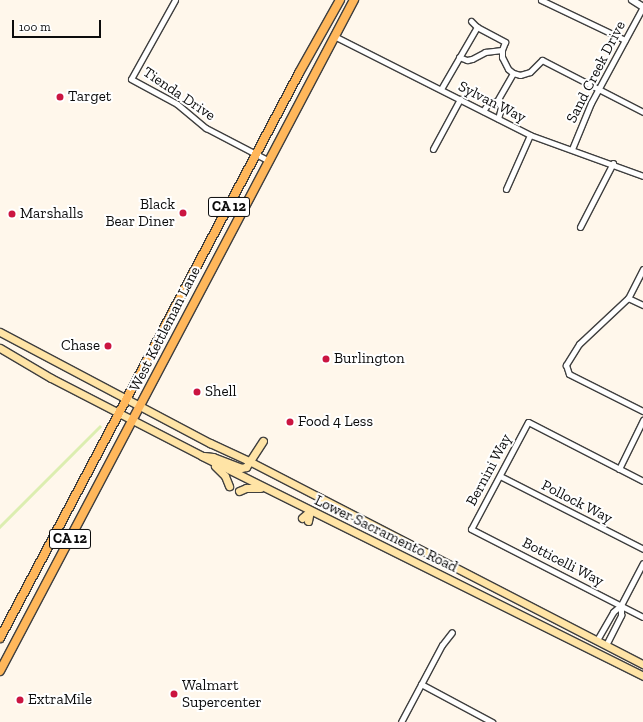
<!DOCTYPE html>
<html>
<head>
<meta charset="utf-8">
<style>
	body { margin:0 }
	#map { position:relative; width:643px; height:722px; overflow:hidden; background:#fff7eb; font-family:"Zilla Slab",serif }
	div>[style] { position:absolute }
	.green>* { inset:0; background:#dceeb0; transform-origin:0 0 }
	.roads { filter:drop-shadow(1px 0 #3f3f3f) drop-shadow(-1px 0 #3f3f3f) drop-shadow(0 1px #3f3f3f) drop-shadow(0 -1px #3f3f3f) }
	.minor>* { height:5px; margin:-2.5px; padding:0 2.5px; transform-origin:2.5px; border-radius:2.5px; background:#fff }
	.tertiary>* { height:6px; margin:-3px; padding:0 3px; transform-origin:3px; border-radius:3px; background:#fff }
	.secondary>* { height:7px; margin:-3.5px; padding:0 3.5px; transform-origin:3.5px; border-radius:3.5px; background:#ffe4a6 }
	.primary>* { height:8px; margin:-4px; padding:0 4px; transform-origin:4px; border-radius:4px; background:#ffb75b }
	.dots>* { width:11px; height:11px; translate:-50% -50%; box-sizing:border-box; border:2px solid #fff; border-radius:50% }
	span { translate:-50% -50%; white-space:nowrap; text-align:center; line-height:1.15; -webkit-text-stroke:4px #fff; paint-order:stroke }
	.shield-label span { padding:1px 3px; background:#fff; border:1px solid; border-radius:3px; -webkit-text-stroke-width:0 }
	.shield-label { font-size:14px; color:#0c0c0c; font-weight:700 }
	.street-label { font-size:15px; color:#0c0c0c }
	.poi-label { font-size:15px; color:#0c0c0c }
	.left { translate:0 -50%; text-align:left }
	.right { translate:-100% -50%; text-align:right }
	.scale { position:absolute; left:12px; top:20px; width:89px; height:18px; box-sizing:border-box; border:2px solid #0c0c0c; border-top:0; padding-left:5px; font-size:12px; line-height:14px; white-space:nowrap; color:#0c0c0c; -webkit-text-stroke:3px #fff; paint-order:stroke }
</style>
</head>
<body>
<div id="map">
	<div class="green">
		<div style="left:100px;top:425px;width:3px;height:150px;rotate:45deg"></div>
	</div>
	<div class="roads">
		<div class="minor">
			<div style="left:175px;top:0;width:90px;rotate:119.1deg"></div>
			<div style="left:131px;top:79px;width:52px;rotate:28.5deg"></div>
			<div style="left:177px;top:104px;width:38px;rotate:40deg"></div>
			<div style="left:206px;top:128px;width:71px;rotate:27.6deg"></div>
			<div style="left:541px;top:0;width:93px;rotate:25.5deg"></div>
			<div style="left:471px;top:21px;width:8px;rotate:45deg"></div>
			<div style="left:477px;top:27px;width:32px;rotate:28deg"></div>
			<div style="left:505px;top:42px;width:9px;rotate:111deg"></div>
			<div style="left:502px;top:50px;width:7px;rotate:90deg"></div>
			<div style="left:502px;top:57px;width:13px;rotate:63deg"></div>
			<div style="left:508px;top:69px;width:6px;rotate:39deg"></div>
			<div style="left:513px;top:73px;width:7px;rotate:16deg"></div>
			<div style="left:520px;top:75px;width:10px;rotate:-17deg"></div>
			<div style="left:530px;top:72px;width:17px;rotate:-45deg"></div>
			<div style="left:542px;top:60px;width:114px;rotate:27.2deg"></div>
			<div style="left:336px;top:37px;width:217px;rotate:26.8deg"></div>
			<div style="left:530px;top:135px;width:120px;rotate:19.9deg"></div>
			<div style="left:459px;top:57px;width:9px;rotate:21deg"></div>
			<div style="left:467px;top:60px;width:5px;rotate:-11deg"></div>
			<div style="left:472px;top:59px;width:15px;rotate:-28deg"></div>
			<div style="left:485px;top:52px;width:17px;rotate:-7deg"></div>
			<div style="left:441px;top:89px;width:72px;rotate:-59.9deg"></div>
			<div style="left:497px;top:101px;width:7px;rotate:56deg"></div>
			<div style="left:501px;top:107px;width:12px;rotate:104deg"></div>
			<div style="left:483px;top:111px;width:11px;rotate:-56deg"></div>
			<div style="left:489px;top:102px;width:8px;rotate:-7deg"></div>
			<div style="left:497px;top:101px;width:32px;rotate:-60deg"></div>
			<div style="left:433px;top:149px;width:57px;rotate:-61.6deg"></div>
			<div style="left:572px;top:149px;width:50px;rotate:-67.6deg"></div>
			<div style="left:591px;top:103px;width:109px;rotate:-61.6deg"></div>
			<div style="left:506px;top:189px;width:59px;rotate:-66deg"></div>
			<div style="left:580px;top:227px;width:72px;rotate:-62.7deg"></div>
			<div style="left:643px;top:269px;width:33px;rotate:117deg"></div>
			<div style="left:628px;top:298px;width:67px;rotate:136.8deg"></div>
			<div style="left:579px;top:344px;width:25px;rotate:122deg"></div>
			<div style="left:566px;top:365px;width:9px;rotate:72deg"></div>
			<div style="left:569px;top:374px;width:83px;rotate:26.6deg"></div>
			<div style="left:628px;top:298px;width:17px;rotate:25deg"></div>
			<div style="left:619px;top:469px;width:55px;rotate:-63.9deg"></div>
			<div style="left:500px;top:476px;width:161px;rotate:27deg"></div>
			<div style="left:643px;top:481px;width:129px;rotate:-152.8deg"></div>
			<div style="left:528px;top:422px;width:121px;rotate:118deg"></div>
			<div style="left:471px;top:529px;width:193px;rotate:27.1deg"></div>
			<div style="left:597px;top:640px;width:32px;rotate:-60deg"></div>
			<div style="left:613px;top:612px;width:11px;rotate:-41deg"></div>
			<div style="left:621px;top:605px;width:47px;rotate:-62.4deg"></div>
			<div style="left:606px;top:645px;width:34px;rotate:-63deg"></div>
			<div style="left:621px;top:615px;width:10px;rotate:-90deg"></div>
			<div style="left:421px;top:684px;width:81px;rotate:28.2deg"></div>
			<div style="left:401px;top:722px;width:87px;rotate:-62deg"></div>
			<div style="left:442px;top:645px;width:16px;rotate:-52deg"></div>
		</div>
		<div class="tertiary">
			<div style="left:632px;top:0;width:13px;rotate:32deg"></div>
		</div>
		<div class="secondary">
			<div style="left:0;top:332px;width:238px;rotate:27.9deg"></div>
			<div style="left:210px;top:443px;width:45px;rotate:24.9deg"></div>
			<div style="left:251px;top:462px;width:441px;rotate:27.3deg"></div>
			<div style="left:0;top:348px;width:59px;rotate:30.5deg"></div>
			<div style="left:51px;top:378px;width:170px;rotate:27.3deg"></div>
			<div style="left:202px;top:456px;width:493px;rotate:26.5deg"></div>
			<div style="left:204px;top:456px;width:9px;rotate:6deg"></div>
			<div style="left:213px;top:457px;width:30px;rotate:21deg"></div>
			<div style="left:241px;top:468px;width:5px;rotate:-11deg"></div>
			<div style="left:246px;top:467px;width:31px;rotate:-57deg"></div>
			<div style="left:215px;top:466px;width:14px;rotate:45deg"></div>
			<div style="left:225px;top:476px;width:11px;rotate:68deg"></div>
			<div style="left:239px;top:491px;width:8px;rotate:-23deg"></div>
			<div style="left:246px;top:488px;width:14px"></div>
			<div style="left:302px;top:518px;width:11px;rotate:-41deg"></div>
			<div style="left:308px;top:521px;width:10px;rotate:-79deg"></div>
		</div>
		<div class="primary">
			<div style="left:0;top:638px;width:639px;rotate:-62.11deg"></div>
			<div style="left:299px;top:73px;width:84px;rotate:-60.7deg"></div>
			<div style="left:0;top:671px;width:759px;rotate:-62.19deg"></div>
		</div>
	</div>
	<div class="dots">
		<div style="left:60px;top:97px;background:#cb1541"></div>
		<div style="left:183px;top:213px;background:#cb1541"></div>
		<div style="left:12px;top:214px;background:#cb1541"></div>
		<div style="left:108px;top:346px;background:#cb1541"></div>
		<div style="left:326px;top:359px;background:#cb1541"></div>
		<div style="left:197px;top:392px;background:#cb1541"></div>
		<div style="left:290px;top:422px;background:#cb1541"></div>
		<div style="left:174px;top:694px;background:#cb1541"></div>
		<div style="left:20px;top:700px;background:#cb1541"></div>
	</div>
	<div class="shield-label">
		<span style="left:229px;top:207px">CA 12</span>
		<span style="left:70px;top:539px">CA 12</span>
	</div>
	<div class="street-label">
		<span style="left:596px;top:72px;rotate:-63deg">Sand Creek Drive</span>
		<span style="left:179px;top:94px;rotate:34deg">Tienda Drive</span>
		<span style="left:492px;top:102px;rotate:27deg">Sylvan Way</span>
		<span style="left:165px;top:329px;rotate:-63deg">West Kettleman Lane</span>
		<span style="left:489px;top:470px;rotate:-62deg">Bernini Way</span>
		<span style="left:577px;top:502px;rotate:27deg">Pollock Way</span>
		<span style="left:386px;top:534px;rotate:26deg">Lower Sacramento Road</span>
		<span style="left:563px;top:562px;rotate:27deg">Botticelli Way</span>
	</div>
	<div class="poi-label">
		<span class="left" style="left:68px;top:97px">Target</span>
		<span class="right" style="left:175px;top:213px">Black<br>Bear Diner</span>
		<span class="left" style="left:20px;top:214px">Marshalls</span>
		<span class="right" style="left:100px;top:346px">Chase</span>
		<span class="left" style="left:334px;top:359px">Burlington</span>
		<span class="left" style="left:205px;top:392px">Shell</span>
		<span class="left" style="left:298px;top:422px">Food 4 Less</span>
		<span class="left" style="left:182px;top:694px">Walmart<br>Supercenter</span>
		<span class="left" style="left:28px;top:700px">ExtraMile</span>
	</div>
	<div class="scale">100 m</div>
</div>
</body>
</html>
